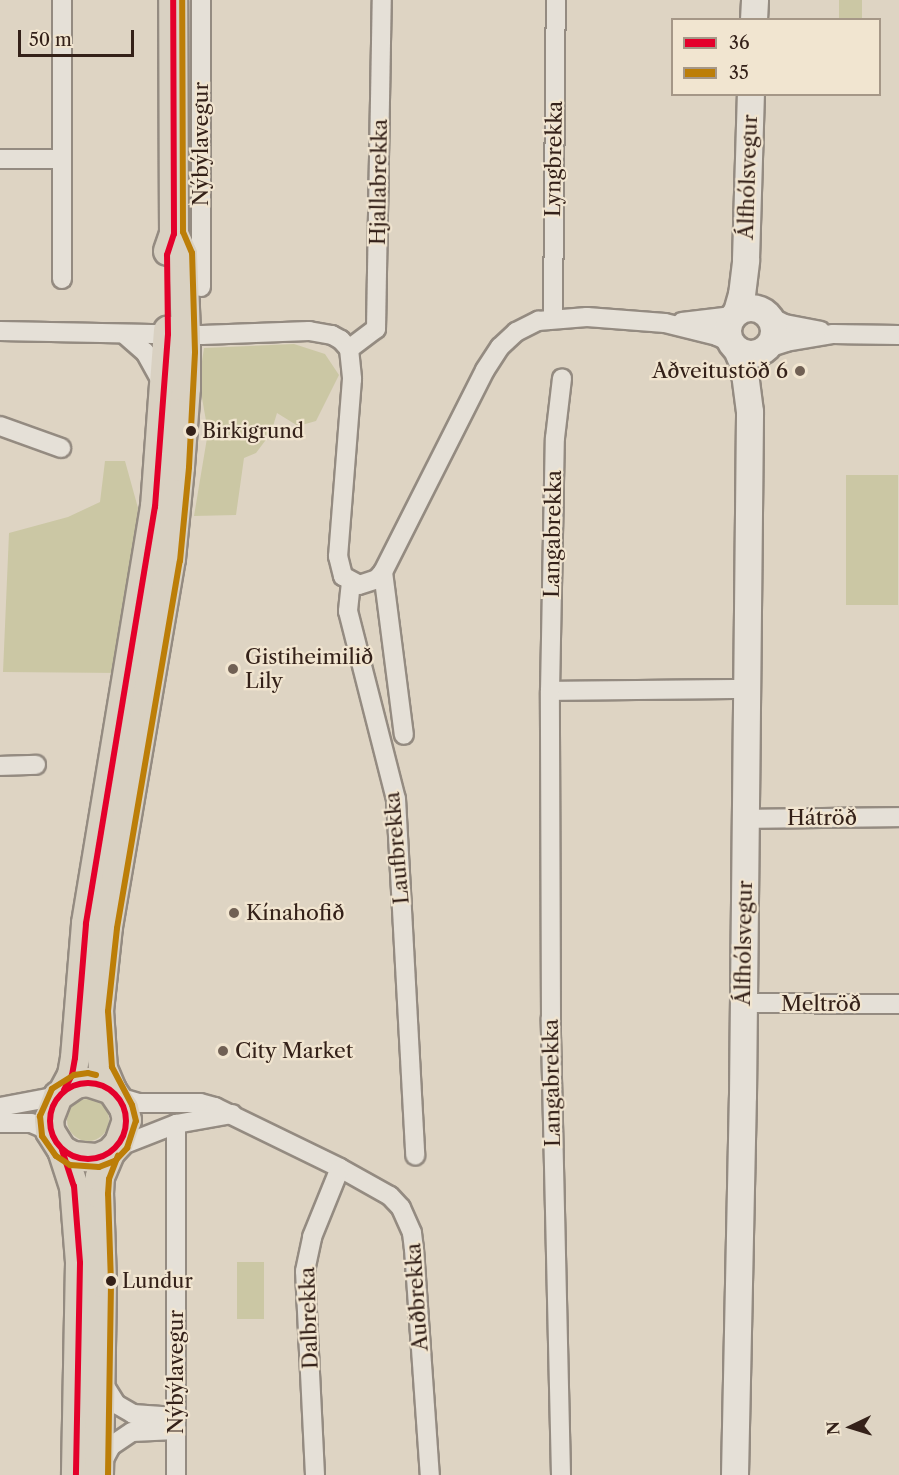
<!DOCTYPE html>
<html>
<head>
<meta charset="utf-8">
<style>
	body { margin:0 }
	#map { position:relative; width:899px; height:1475px; overflow:hidden; background:#ded4c3; font-family:"Libre Caslon Text",serif }
	div>[style] { position:absolute }
	.green>* { inset:0; background:#cbc7a4; transform-origin:0 0 }
	.round { border-radius:50% }
	.roads { filter:drop-shadow(2px 0 #948b81) drop-shadow(-2px 0 #948b81) drop-shadow(0 2px #948b81) drop-shadow(0 -2px #948b81) }
	.street>* { height:18px; margin:-9px; padding:0 9px; transform-origin:9px; border-radius:9px; background:#e5e0d7 }
	.secondary>* { height:26px; margin:-13px; padding:0 13px; transform-origin:13px; border-radius:13px; background:#e5e0d7 }
	.secondary>.ring { margin:-13px; padding:0; box-sizing:content-box; background:none; border:26px solid #e5e0d7; border-radius:50% }
	.primary>* { height:28px; margin:-14px; padding:0 14px; transform-origin:14px; border-radius:14px; background:#d9d1c2 }
	.bus-1>* { height:6px; margin:-3px; padding:0 3px; transform-origin:3px; border-radius:3px; background:#e4002b }
	.bus-1>.ring { margin:-3px; padding:0; box-sizing:content-box; background:none; border:6px solid #e4002b; border-radius:50% }
	.bus-2>* { height:6px; margin:-3px; padding:0 3px; transform-origin:3px; border-radius:3px; background:#bc7e08 }
	.dots>* { width:16px; height:16px; translate:-50% -50%; box-sizing:border-box; border:3px solid #f1e5d0; border-radius:50% }
	span { translate:-50% -50%; white-space:nowrap; text-align:center; line-height:1.15; -webkit-text-stroke:4.5px #f1e5d0; paint-order:stroke }
	.bus-label { font-size:20px; color:#342119 }
	.left { translate:0 -50%; text-align:left }
	.street-label { font-size:21px; color:#342119 }
	.poi-label { font-size:21px; color:#342119 }
	.right { translate:-100% -50%; text-align:right }
	.legend { position:absolute; left:671px; top:18px; width:210px; height:78px; box-sizing:border-box; background:#f1e5d0; border:2px solid #a59787; margin:0; padding:8px 10px; list-style:none; font-size:18px; color:#342119 }
	.legend li { display:flex; align-items:center; gap:12px; height:30px }
	.legend b { width:30px; border:2px solid #a59787 }
	.north { position:absolute; left:821px; top:1397px; width:60px; height:60px; -webkit-text-stroke:4px #f1e5d0; paint-order:stroke; rotate:266deg; font-size:16px; font-weight:700; line-height:24px; text-align:center; color:#342119 }
	.north::after { content:''; display:block; margin:auto; width:21px; height:27px; background:#342119; clip-path:polygon(50% 0,100% 100%,50% 72%,0 100%) }
	.scale { position:absolute; left:18px; top:30px; width:116px; height:27px; box-sizing:border-box; border:3px solid #342119; border-top:0; padding-left:8px; font-size:18px; line-height:21px; white-space:nowrap; color:#342119; -webkit-text-stroke:4px #f1e5d0; paint-order:stroke }
</style>
</head>
<body>
<div id="map">
	<div class="green">
		<div style="left:839px;top:0;width:23px;height:19px"></div>
		<div style="clip-path:polygon(294px 344px,325px 354px,339px 375px,316px 421px,298px 426px,277px 413px,271px 433px,256px 453px,244px 458px,236px 515px,194px 516px,208px 432px,199px 381px,204px 348px)"></div>
		<div style="clip-path:polygon(105px 461px,125px 461px,138px 508px,121px 673px,3px 672px,9px 533px,68px 517px,100px 502px)"></div>
		<div style="left:846px;top:475px;width:52px;height:130px"></div>
		<div class="round" style="left:67px;top:1099px;width:42px;height:42px"></div>
		<div style="left:237px;top:1262px;width:27px;height:57px"></div>
	</div>
	<div class="roads">
		<div class="street">
			<div style="left:201px;top:0;width:287px;rotate:90deg"></div>
			<div style="left:0;top:159px;width:62px"></div>
			<div style="left:62px;top:279px;width:279px;rotate:-90deg"></div>
			<div style="left:769px;top:316px;width:18px;rotate:27deg"></div>
			<div style="left:785px;top:324px;width:36px;rotate:11deg"></div>
			<div style="left:553px;top:318px;width:318px;rotate:-89.5deg"></div>
			<div style="left:682px;top:322px;width:51px;rotate:-6.7deg"></div>
			<div style="left:0;top:331px;width:202px;rotate:1.1deg"></div>
			<div style="left:202px;top:335px;width:107px;rotate:-2.1deg"></div>
			<div style="left:309px;top:331px;width:23px;rotate:10deg"></div>
			<div style="left:332px;top:335px;width:10px;rotate:29deg"></div>
			<div style="left:341px;top:340px;width:12px;rotate:48deg"></div>
			<div style="left:349px;top:349px;width:30px;rotate:84deg"></div>
			<div style="left:352px;top:379px;width:178px;rotate:94.5deg"></div>
			<div style="left:338px;top:556px;width:21px;rotate:76deg"></div>
			<div style="left:343px;top:576px;width:18px;rotate:29deg"></div>
			<div style="left:359px;top:585px;width:19px;rotate:-18deg"></div>
			<div style="left:377px;top:579px;width:9px;rotate:-49deg"></div>
			<div style="left:383px;top:572px;width:226px;rotate:-63.2deg"></div>
			<div style="left:485px;top:370px;width:27px;rotate:-57deg"></div>
			<div style="left:500px;top:347px;width:22px;rotate:-43deg"></div>
			<div style="left:516px;top:332px;width:25px;rotate:-27deg"></div>
			<div style="left:538px;top:321px;width:49px;rotate:-4.7deg"></div>
			<div style="left:587px;top:317px;width:78px;rotate:4.4deg"></div>
			<div style="left:665px;top:323px;width:54px;rotate:14deg"></div>
			<div style="left:717px;top:336px;width:14px;rotate:25deg"></div>
			<div style="left:124px;top:334px;width:28px;rotate:41deg"></div>
			<div style="left:145px;top:352px;width:33px;rotate:61deg"></div>
			<div style="left:768px;top:348px;width:19px;rotate:-18deg"></div>
			<div style="left:786px;top:342px;width:48px;rotate:-9.7deg"></div>
			<div style="left:833px;top:334px;width:66px;rotate:0.9deg"></div>
			<div style="left:349px;top:349px;width:34px;rotate:-37deg"></div>
			<div style="left:376px;top:329px;width:329px;rotate:-89deg"></div>
			<div style="left:0;top:426px;width:65px;rotate:19.8deg"></div>
			<div style="left:383px;top:572px;width:164px;rotate:82.7deg"></div>
			<div style="left:351px;top:582px;width:29px;rotate:96deg"></div>
			<div style="left:348px;top:611px;width:194px;rotate:75.7deg"></div>
			<div style="left:396px;top:799px;width:357px;rotate:86.9deg"></div>
			<div style="left:550px;top:691px;width:198px;rotate:-0.6deg"></div>
			<div style="left:0;top:766px;width:36px;rotate:-2deg"></div>
			<div style="left:745px;top:819px;width:154px;rotate:-0.7deg"></div>
			<div style="left:743px;top:1003px;width:156px;rotate:0.4deg"></div>
			<div style="left:118px;top:1097px;width:22px;rotate:16deg"></div>
			<div style="left:139px;top:1103px;width:61px"></div>
			<div style="left:200px;top:1103px;width:16px;rotate:15deg"></div>
			<div style="left:215px;top:1107px;width:139px;rotate:26deg"></div>
			<div style="left:340px;top:1168px;width:57px;rotate:29.2deg"></div>
			<div style="left:390px;top:1196px;width:16px;rotate:47deg"></div>
			<div style="left:401px;top:1208px;width:27px;rotate:66deg"></div>
			<div style="left:412px;top:1233px;width:16px;rotate:83deg"></div>
			<div style="left:414px;top:1249px;width:227px;rotate:86deg"></div>
			<div style="left:0;top:1107px;width:59px;rotate:-10.7deg"></div>
			<div style="left:0;top:1123px;width:31px"></div>
			<div style="left:31px;top:1123px;width:21px;rotate:23deg"></div>
			<div style="left:176px;top:1124px;width:351px;rotate:90deg"></div>
			<div style="left:115px;top:1148px;width:66px;rotate:-21.5deg"></div>
			<div style="left:176px;top:1124px;width:57px;rotate:-10.1deg"></div>
			<div style="left:103px;top:1383px;width:25px;rotate:58deg"></div>
			<div style="left:116px;top:1404px;width:20px;rotate:30deg"></div>
			<div style="left:133px;top:1414px;width:43px;rotate:4deg"></div>
			<div style="left:102px;top:1463px;width:19px;rotate:-62deg"></div>
			<div style="left:111px;top:1446px;width:25px;rotate:-34deg"></div>
			<div style="left:132px;top:1432px;width:44px;rotate:-2.6deg"></div>
			<div style="left:315px;top:1475px;width:204px;rotate:-92.8deg"></div>
			<div style="left:305px;top:1271px;width:35px;rotate:-78deg"></div>
			<div style="left:312px;top:1237px;width:74px;rotate:-67.9deg"></div>
			<div style="left:561px;top:1475px;width:457px;rotate:-91.3deg"></div>
			<div style="left:551px;top:1018px;width:327px;rotate:-90.2deg"></div>
			<div style="left:550px;top:691px;width:253px;rotate:-88.9deg"></div>
			<div style="left:555px;top:438px;width:60px;rotate:-83.3deg"></div>
		</div>
		<div class="secondary">
			<div style="left:754px;top:20px;width:20px;rotate:-87deg"></div>
			<div class="ring" style="left:728px;top:308px;width:20px;height:20px"></div>
			<div style="left:737px;top:312px;width:18px;rotate:-74deg"></div>
			<div style="left:742px;top:295px;width:35px;rotate:-83deg"></div>
			<div style="left:746px;top:260px;width:166px;rotate:-88.3deg"></div>
			<div style="left:735px;top:1475px;width:379px;rotate:-88.8deg"></div>
			<div style="left:743px;top:1096px;width:684px;rotate:-89.41deg"></div>
			<div style="left:750px;top:412px;width:46px;rotate:-97.4deg"></div>
			<div style="left:744px;top:366px;width:15px;rotate:-113deg"></div>
		</div>
		<div class="primary">
			<div style="left:168px;top:251px;width:18px;rotate:-71deg"></div>
			<div style="left:174px;top:234px;width:234px;rotate:-90.2deg"></div>
			<div style="left:64px;top:1090px;width:17px;rotate:-62deg"></div>
			<div style="left:72px;top:1075px;width:17px;rotate:-80deg"></div>
			<div style="left:75px;top:1058px;width:135px;rotate:-85.3deg"></div>
			<div style="left:86px;top:923px;width:422px;rotate:-80.6deg"></div>
			<div style="left:155px;top:507px;width:177px;rotate:-85.8deg"></div>
			<div style="left:112px;top:1090px;width:25px;rotate:-162deg"></div>
			<div style="left:88px;top:1082px;width:12px;rotate:171deg"></div>
			<div style="left:76px;top:1084px;width:22px;rotate:146deg"></div>
			<div style="left:58px;top:1096px;width:25px;rotate:111deg"></div>
			<div style="left:49px;top:1119px;width:12px;rotate:85deg"></div>
			<div style="left:50px;top:1131px;width:22px;rotate:58deg"></div>
			<div style="left:62px;top:1150px;width:13px;rotate:29deg"></div>
			<div style="left:73px;top:1156px;width:25px;rotate:5deg"></div>
			<div style="left:98px;top:1158px;width:13px;rotate:-23deg"></div>
			<div style="left:110px;top:1153px;width:13px;rotate:-48deg"></div>
			<div style="left:119px;top:1143px;width:24px;rotate:-71deg"></div>
			<div style="left:127px;top:1120px;width:12px;rotate:-104deg"></div>
			<div style="left:124px;top:1108px;width:22px;rotate:-124deg"></div>
			<div style="left:112px;top:1090px;width:23px;rotate:-113deg"></div>
			<div style="left:103px;top:1069px;width:58px;rotate:-93.9deg"></div>
			<div style="left:99px;top:1011px;width:84px;rotate:-83.9deg"></div>
			<div style="left:108px;top:927px;width:373px;rotate:-80.3deg"></div>
			<div style="left:171px;top:559px;width:92px;rotate:-84.4deg"></div>
			<div style="left:180px;top:467px;width:79px;rotate:-85.7deg"></div>
			<div style="left:186px;top:388px;width:53px;rotate:-90deg"></div>
			<div style="left:186px;top:335px;width:81px;rotate:-92.1deg"></div>
			<div style="left:183px;top:254px;width:22px;rotate:-114deg"></div>
			<div style="left:62px;top:1150px;width:38px;rotate:72deg"></div>
			<div style="left:74px;top:1186px;width:77px;rotate:85.5deg"></div>
			<div style="left:80px;top:1263px;width:212px;rotate:91.1deg"></div>
			<div style="left:99px;top:1475px;width:192px;rotate:-89.1deg"></div>
			<div style="left:102px;top:1283px;width:89px;rotate:-91.9deg"></div>
			<div style="left:99px;top:1194px;width:17px;rotate:-87deg"></div>
			<div style="left:100px;top:1177px;width:26px;rotate:-67deg"></div>
		</div>
	</div>
	<div class="bus-1">
		<div class="ring" style="left:50px;top:1083px;width:70px;height:70px"></div>
		<div style="left:64px;top:1090px;width:17px;rotate:-62deg"></div>
		<div style="left:72px;top:1075px;width:17px;rotate:-80deg"></div>
		<div style="left:75px;top:1058px;width:135px;rotate:-85.3deg"></div>
		<div style="left:86px;top:923px;width:422px;rotate:-80.6deg"></div>
		<div style="left:155px;top:507px;width:173px;rotate:-85.7deg"></div>
		<div style="left:168px;top:334px;width:79px;rotate:-90.7deg"></div>
		<div style="left:167px;top:255px;width:22px;rotate:-72deg"></div>
		<div style="left:174px;top:234px;width:234px;rotate:-90.2deg"></div>
		<div style="left:62px;top:1150px;width:38px;rotate:72deg"></div>
		<div style="left:74px;top:1186px;width:77px;rotate:85.5deg"></div>
		<div style="left:80px;top:1263px;width:212px;rotate:91.1deg"></div>
	</div>
	<div class="bus-2">
		<div style="left:96px;top:1075px;width:8px;rotate:-166deg"></div>
		<div style="left:88px;top:1073px;width:14px;rotate:172deg"></div>
		<div style="left:74px;top:1075px;width:26px;rotate:148deg"></div>
		<div style="left:52px;top:1089px;width:30px;rotate:114deg"></div>
		<div style="left:40px;top:1116px;width:20px;rotate:84deg"></div>
		<div style="left:42px;top:1136px;width:24px;rotate:55deg"></div>
		<div style="left:56px;top:1156px;width:17px;rotate:33deg"></div>
		<div style="left:70px;top:1165px;width:29px;rotate:4deg"></div>
		<div style="left:99px;top:1167px;width:17px;rotate:-21deg"></div>
		<div style="left:115px;top:1161px;width:18px;rotate:-47deg"></div>
		<div style="left:127px;top:1148px;width:28px;rotate:-72deg"></div>
		<div style="left:136px;top:1121px;width:16px;rotate:-104deg"></div>
		<div style="left:132px;top:1105px;width:43px;rotate:-117.8deg"></div>
		<div style="left:112px;top:1067px;width:56px;rotate:-94.1deg"></div>
		<div style="left:108px;top:1011px;width:83px;rotate:-83.8deg"></div>
		<div style="left:117px;top:928px;width:372px;rotate:-80.3deg"></div>
		<div style="left:180px;top:561px;width:94px;rotate:-84.5deg"></div>
		<div style="left:189px;top:467px;width:115px;rotate:-87deg"></div>
		<div style="left:195px;top:352px;width:99px;rotate:-91.7deg"></div>
		<div style="left:192px;top:253px;width:23px;rotate:-113deg"></div>
		<div style="left:183px;top:232px;width:232px;rotate:-90.2deg"></div>
		<div style="left:108px;top:1475px;width:192px;rotate:-89.1deg"></div>
		<div style="left:111px;top:1283px;width:89px;rotate:-91.9deg"></div>
		<div style="left:108px;top:1194px;width:15px;rotate:-86deg"></div>
		<div style="left:109px;top:1179px;width:25px;rotate:-69deg"></div>
	</div>
	<div class="dots">
		<div style="left:800px;top:371px;background:#706054"></div>
		<div style="left:191px;top:431px;background:#342119"></div>
		<div style="left:233px;top:669px;background:#706054"></div>
		<div style="left:234px;top:913px;background:#706054"></div>
		<div style="left:223px;top:1051px;background:#706054"></div>
		<div style="left:111px;top:1281px;background:#342119"></div>
	</div>
	<div class="bus-label">
		<span class="left" style="left:202px;top:431px">Birkigrund</span>
		<span class="left" style="left:122px;top:1281px">Lundur</span>
	</div>
	<div class="street-label">
		<span style="left:201px;top:144px;rotate:-90deg">Nýbýlavegur</span>
		<span style="left:554px;top:159px;rotate:-89deg">Lyngbrekka</span>
		<span style="left:748px;top:177px;rotate:-88deg">Álfhólsvegur</span>
		<span style="left:379px;top:182px;rotate:-89deg">Hjallabrekka</span>
		<span style="left:553px;top:534px;rotate:-89deg">Langabrekka</span>
		<span style="left:822px;top:818px">Hátröð</span>
		<span style="left:397px;top:848px;rotate:-95deg">Laufbrekka</span>
		<span style="left:744px;top:943px;rotate:-89deg">Álfhólsvegur</span>
		<span style="left:821px;top:1004px">Meltröð</span>
		<span style="left:552px;top:1083px;rotate:-91deg">Langabrekka</span>
		<span style="left:417px;top:1297px;rotate:-94deg">Auðbrekka</span>
		<span style="left:309px;top:1318px;rotate:-92deg">Dalbrekka</span>
		<span style="left:176px;top:1372px;rotate:-90deg">Nýbýlavegur</span>
	</div>
	<div class="poi-label">
		<span class="right" style="left:788px;top:371px">Aðveitustöð 6</span>
		<span class="left" style="left:245px;top:669px">Gistiheimilið<br>Lily</span>
		<span class="left" style="left:246px;top:913px">Kínahofið</span>
		<span class="left" style="left:235px;top:1051px">City Market</span>
	</div>
	<ul class="legend">
	<li><b style="height:8px;background:#e4002b"></b>36</li>
	<li><b style="height:8px;background:#bc7e08"></b>35</li>
	</ul>
	<div class="north">N</div>
	<div class="scale">50 m</div>
</div>
</body>
</html>
